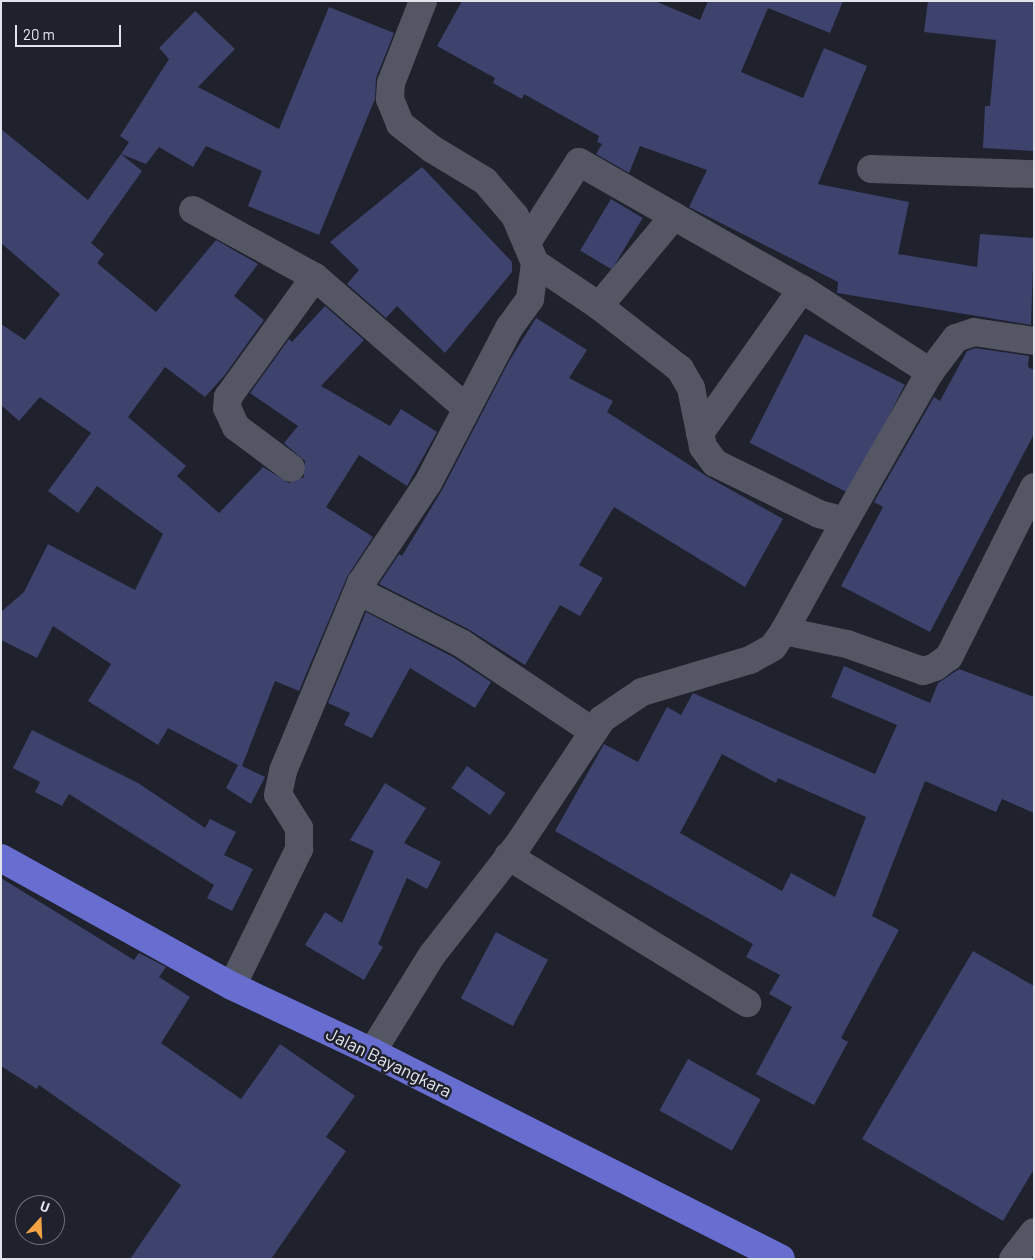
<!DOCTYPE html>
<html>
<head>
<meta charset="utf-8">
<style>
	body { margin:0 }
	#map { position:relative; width:1035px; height:1260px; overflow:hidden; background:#1f212c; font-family:Barlow,sans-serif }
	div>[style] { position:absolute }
	.building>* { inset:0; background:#3e436e; transform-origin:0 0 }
	.minor>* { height:28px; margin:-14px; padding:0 14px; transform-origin:14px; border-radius:14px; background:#545663 }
	.trunk>* { height:28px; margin:-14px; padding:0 14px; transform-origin:14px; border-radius:14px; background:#686ed0 }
	span { translate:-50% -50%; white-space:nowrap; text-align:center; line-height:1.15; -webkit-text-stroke:5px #1f212c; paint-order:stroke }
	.street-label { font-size:18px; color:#e2e4eb }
	.frame { position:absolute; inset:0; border:2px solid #e2e4eb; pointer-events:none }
	.north { position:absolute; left:15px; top:1195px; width:50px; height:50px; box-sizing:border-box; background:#1f212c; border:1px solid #6d6f78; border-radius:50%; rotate:20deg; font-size:14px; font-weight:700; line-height:20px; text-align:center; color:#e2e4eb }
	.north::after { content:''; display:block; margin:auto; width:18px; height:22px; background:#f4a444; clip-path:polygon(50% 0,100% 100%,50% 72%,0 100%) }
	.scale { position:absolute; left:15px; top:25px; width:106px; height:22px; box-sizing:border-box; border:2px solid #e2e4eb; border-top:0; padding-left:6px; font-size:15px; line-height:18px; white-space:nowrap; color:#e2e4eb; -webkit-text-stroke:4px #1f212c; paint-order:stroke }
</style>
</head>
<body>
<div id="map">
	<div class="building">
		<div style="clip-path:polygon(462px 1px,655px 1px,700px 20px,708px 1px,843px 1px,830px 33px,768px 8px,741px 72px,803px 98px,824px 48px,867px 66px,818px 184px,909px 202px,898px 254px,977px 267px,980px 234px,1034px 238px,1031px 325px,837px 293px,838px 282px,689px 207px,707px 170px,640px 146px,629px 173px,596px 154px,602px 144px,597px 142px,599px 136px,524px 94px,522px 99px,493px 83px,495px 78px,437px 46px)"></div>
		<div style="clip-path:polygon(928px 1px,1034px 1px,1034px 151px,983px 148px,985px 106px,990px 106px,996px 40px,924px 32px)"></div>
		<div style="clip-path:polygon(329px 7px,394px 33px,376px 78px,375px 99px,319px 235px,248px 206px,262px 171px,206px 146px,193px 167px,159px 147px,146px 164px,121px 154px,129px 142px,120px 136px,169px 59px,159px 48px,195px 11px,235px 49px,198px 87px,279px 129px)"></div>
		<div style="clip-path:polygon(1px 129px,88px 200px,121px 154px,142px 171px,91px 243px,104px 254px,97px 263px,156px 312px,216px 240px,258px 264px,234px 296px,264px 320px,224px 376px,205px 397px,165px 367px,128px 417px,186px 466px,177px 476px,219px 513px,263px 467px,289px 483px,304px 477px,305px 461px,284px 443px,298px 426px,250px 393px,289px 339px,292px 342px,325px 306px,364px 340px,321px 386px,390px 426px,401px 409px,437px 432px,407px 486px,359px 455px,326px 507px,373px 537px,347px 577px,299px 691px,275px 681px,242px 766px,265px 777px,251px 804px,226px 788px,238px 765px,168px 728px,158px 745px,88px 701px,111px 664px,53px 626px,37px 658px,1px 640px,1px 612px,24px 592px,48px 544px,135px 590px,163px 534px,97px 486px,78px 513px,48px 491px,91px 433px,40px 397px,19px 421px,1px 405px,1px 324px,25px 340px,60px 294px,1px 243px)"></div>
		<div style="clip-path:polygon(422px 167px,512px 262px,512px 272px,445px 353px,397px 306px,386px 318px,347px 284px,359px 270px,330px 242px)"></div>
		<div style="left:611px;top:199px;width:37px;height:60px;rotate:31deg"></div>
		<div style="clip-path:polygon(536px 318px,587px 350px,569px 378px,613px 401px,607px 412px,708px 477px,783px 519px,745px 587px,614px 507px,579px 565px,603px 578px,580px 616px,560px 605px,525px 665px,468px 629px,379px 584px,399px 554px,402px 556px,442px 490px,508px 363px)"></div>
		<div style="left:805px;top:334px;width:112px;height:122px;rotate:27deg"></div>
		<div style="clip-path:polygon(975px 348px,1029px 356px,1028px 367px,1034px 370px,1034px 434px,930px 632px,841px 586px,883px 507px,874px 502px,934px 397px,940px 401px,967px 351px)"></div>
		<div style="clip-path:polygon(366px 612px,453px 657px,491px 682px,475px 708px,410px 668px,372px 738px,344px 725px,350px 713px,328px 703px)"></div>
		<div style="clip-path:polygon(evenodd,844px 666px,930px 703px,938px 683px,959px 669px,1034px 697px,1034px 813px,1002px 799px,996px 812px,925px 781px,872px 916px,899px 930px,841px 1038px,848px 1042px,814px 1105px,756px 1074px,792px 1007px,769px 994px,780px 975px,746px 957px,753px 944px,555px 831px,604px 744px,638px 762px,667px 707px,681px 715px,693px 693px,875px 774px,897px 725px,831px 697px,844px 666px,722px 754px,776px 783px,778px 778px,866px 817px,835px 897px,791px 873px,782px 891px,680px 833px,722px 754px)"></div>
		<div style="clip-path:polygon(32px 730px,138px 783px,205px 828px,210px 819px,236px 832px,224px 855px,253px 869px,232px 911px,207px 898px,214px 885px,69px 794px,62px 806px,35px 792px,40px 782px,13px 768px)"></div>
		<div style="left:467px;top:766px;width:47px;height:27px;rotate:35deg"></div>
		<div style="clip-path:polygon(385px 783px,426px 808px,404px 843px,441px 862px,427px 889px,407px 878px,378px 944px,383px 947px,364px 980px,305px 945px,325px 912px,342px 923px,374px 851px,350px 840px)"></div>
		<div style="clip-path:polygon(1px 878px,134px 960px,139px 953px,166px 967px,159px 977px,190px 997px,161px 1043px,241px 1099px,280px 1044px,355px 1096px,326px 1137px,346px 1151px,271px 1259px,130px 1259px,181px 1185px,39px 1085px,37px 1089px,1px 1066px)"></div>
		<div style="left:496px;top:932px;width:59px;height:75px;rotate:28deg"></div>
		<div style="clip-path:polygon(973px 951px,1034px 986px,1034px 1169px,1003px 1221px,862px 1139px)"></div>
		<div style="left:688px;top:1059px;width:83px;height:59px;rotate:29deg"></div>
	</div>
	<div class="minor">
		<div style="left:423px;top:1px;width:88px;rotate:111.3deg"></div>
		<div style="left:391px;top:83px;width:16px;rotate:94deg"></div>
		<div style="left:390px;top:99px;width:27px;rotate:68deg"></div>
		<div style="left:400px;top:124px;width:41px;rotate:38deg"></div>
		<div style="left:432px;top:149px;width:62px;rotate:31.1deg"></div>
		<div style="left:485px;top:181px;width:46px;rotate:49.4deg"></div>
		<div style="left:515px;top:216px;width:51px;rotate:66.9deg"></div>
		<div style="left:535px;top:263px;width:77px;rotate:33.9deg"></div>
		<div style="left:599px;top:306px;width:103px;rotate:37.9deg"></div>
		<div style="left:680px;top:369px;width:22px;rotate:60deg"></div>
		<div style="left:691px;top:388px;width:60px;rotate:78.5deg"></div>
		<div style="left:703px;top:447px;width:20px;rotate:53deg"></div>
		<div style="left:715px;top:463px;width:116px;rotate:26.1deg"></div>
		<div style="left:819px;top:514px;width:27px;rotate:15deg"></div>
		<div style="left:845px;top:521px;width:126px;rotate:119deg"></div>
		<div style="left:871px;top:169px;width:163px;rotate:1.8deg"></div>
		<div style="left:193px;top:210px;width:139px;rotate:28.8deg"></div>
		<div style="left:315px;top:277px;width:200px;rotate:40.9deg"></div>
		<div style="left:528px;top:241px;width:94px;rotate:-57.2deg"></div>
		<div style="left:579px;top:162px;width:257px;rotate:29.7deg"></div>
		<div style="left:802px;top:289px;width:153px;rotate:33deg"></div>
		<div style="left:599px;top:306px;width:117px;rotate:-50.2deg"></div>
		<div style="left:700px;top:433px;width:176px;rotate:-54.7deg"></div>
		<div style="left:291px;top:468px;width:69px;rotate:-143.3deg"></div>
		<div style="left:236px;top:427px;width:21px;rotate:-115deg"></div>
		<div style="left:227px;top:408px;width:11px;rotate:-85deg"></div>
		<div style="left:228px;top:397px;width:148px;rotate:-54.1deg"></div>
		<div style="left:845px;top:521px;width:172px;rotate:-60.3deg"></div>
		<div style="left:930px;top:372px;width:43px;rotate:-52.6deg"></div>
		<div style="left:956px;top:338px;width:19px;rotate:-18deg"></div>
		<div style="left:974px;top:332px;width:61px;rotate:8.5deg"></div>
		<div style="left:360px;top:592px;width:113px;rotate:26.8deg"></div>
		<div style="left:461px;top:643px;width:156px;rotate:33.8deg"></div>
		<div style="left:508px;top:856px;width:281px;rotate:31.6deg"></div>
		<div style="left:232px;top:986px;width:153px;rotate:-63.9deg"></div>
		<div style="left:299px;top:849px;width:21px;rotate:-90deg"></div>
		<div style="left:299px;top:828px;width:39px;rotate:-122deg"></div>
		<div style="left:278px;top:795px;width:25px;rotate:-78deg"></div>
		<div style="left:283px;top:771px;width:204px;rotate:-67.5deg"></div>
		<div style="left:361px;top:583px;width:120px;rotate:-56.2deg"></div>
		<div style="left:428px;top:483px;width:175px;rotate:-62.4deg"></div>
		<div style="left:509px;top:328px;width:36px;rotate:-54deg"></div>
		<div style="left:530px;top:299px;width:36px;rotate:-82deg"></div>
		<div style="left:372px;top:1052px;width:114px;rotate:-58.3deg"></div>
		<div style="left:432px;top:955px;width:140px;rotate:-52deg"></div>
		<div style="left:518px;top:845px;width:151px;rotate:-56.3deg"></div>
		<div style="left:602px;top:719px;width:48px;rotate:-34deg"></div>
		<div style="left:642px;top:692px;width:113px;rotate:-16.5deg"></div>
		<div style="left:750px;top:660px;width:26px;rotate:-29deg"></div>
		<div style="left:773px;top:647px;width:19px;rotate:-55deg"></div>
		<div style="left:784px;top:631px;width:64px;rotate:11.7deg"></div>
		<div style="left:847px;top:644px;width:81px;rotate:19.6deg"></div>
		<div style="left:923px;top:671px;width:13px;rotate:-18deg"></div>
		<div style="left:935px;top:667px;width:17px;rotate:-36deg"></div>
		<div style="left:949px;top:657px;width:190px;rotate:-63.4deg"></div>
		<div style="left:1013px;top:1259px;width:34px;rotate:-52deg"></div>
	</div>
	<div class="trunk">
		<div style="left:1px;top:858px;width:264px;rotate:29deg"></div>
		<div style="left:232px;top:986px;width:155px;rotate:25.2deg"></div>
		<div style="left:372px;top:1052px;width:458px;rotate:26.8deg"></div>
	</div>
	<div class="street-label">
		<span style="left:389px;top:1062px;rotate:26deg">Jalan Bayangkara</span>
	</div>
	<div class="frame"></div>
	<div class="north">U</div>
	<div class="scale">20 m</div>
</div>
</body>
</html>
